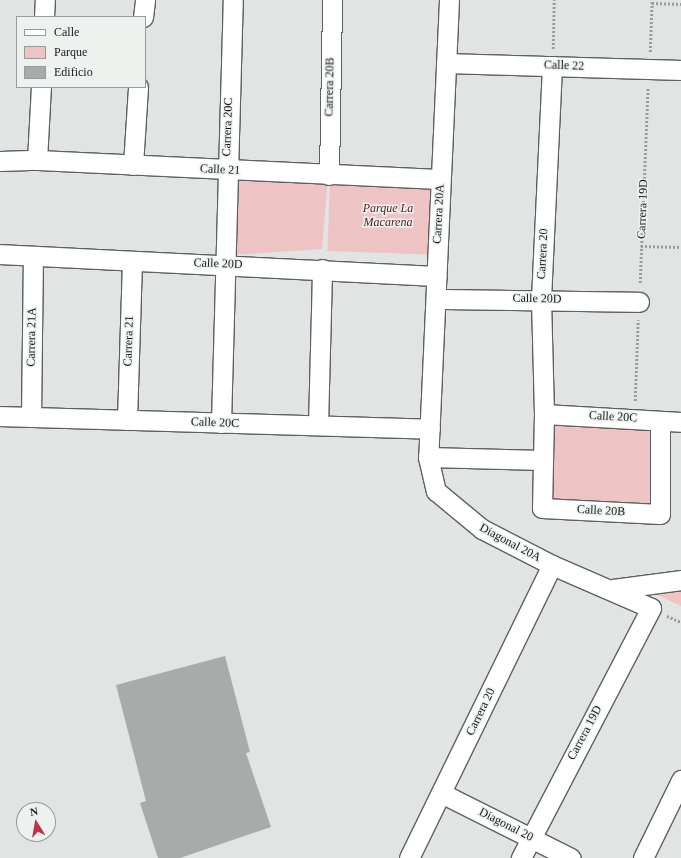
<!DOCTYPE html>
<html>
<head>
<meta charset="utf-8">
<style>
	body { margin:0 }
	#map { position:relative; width:681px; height:858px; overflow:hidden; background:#e0e4e2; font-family:"Times New Roman",serif }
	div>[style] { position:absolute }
	.green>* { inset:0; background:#eec3c4; transform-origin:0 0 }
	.building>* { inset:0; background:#a7aba9 }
	.path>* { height:2.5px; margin-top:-1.25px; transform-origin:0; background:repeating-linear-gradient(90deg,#999c9b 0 2px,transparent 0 4px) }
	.roads { filter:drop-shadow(1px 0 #5e615f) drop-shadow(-1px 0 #5e615f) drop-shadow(0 1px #5e615f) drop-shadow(0 -1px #5e615f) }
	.minor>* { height:19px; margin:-9.5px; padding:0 9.5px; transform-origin:9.5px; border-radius:9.5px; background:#fff }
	span { translate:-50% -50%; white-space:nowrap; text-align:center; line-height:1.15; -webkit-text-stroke:3px #edf2ef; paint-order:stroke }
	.street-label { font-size:12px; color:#171918 }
	.park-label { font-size:12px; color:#55171e; font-style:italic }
	.legend { position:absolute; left:16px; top:16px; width:130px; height:72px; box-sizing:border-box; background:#edf2ef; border:1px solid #979b99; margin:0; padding:5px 7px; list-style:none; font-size:12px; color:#171918 }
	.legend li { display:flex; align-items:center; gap:8px; height:20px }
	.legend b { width:20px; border:1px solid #979b99 }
	.north { position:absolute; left:16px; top:802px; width:40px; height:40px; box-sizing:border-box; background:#edf2ef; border:1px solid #979b99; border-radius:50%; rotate:349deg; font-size:11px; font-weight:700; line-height:16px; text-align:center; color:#171918 }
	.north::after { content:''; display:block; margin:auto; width:14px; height:18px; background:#c33247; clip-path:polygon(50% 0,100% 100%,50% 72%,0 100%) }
</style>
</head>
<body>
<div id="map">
	<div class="green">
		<div style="clip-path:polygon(233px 178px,328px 178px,322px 249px,232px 255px)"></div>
		<div style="left:330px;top:179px;width:108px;height:72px;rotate:2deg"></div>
		<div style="clip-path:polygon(549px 417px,650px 426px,655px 512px,547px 504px)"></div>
		<div style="clip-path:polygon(681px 591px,681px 606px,658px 595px)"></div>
	</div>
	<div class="building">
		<div style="clip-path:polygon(225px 656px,250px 752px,246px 753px,271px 827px,180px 858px,158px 858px,140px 803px,146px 801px,116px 685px)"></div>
	</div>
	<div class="path">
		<div style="left:652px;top:3px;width:29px;rotate:2deg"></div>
		<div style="left:553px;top:49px;width:49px;rotate:-88.8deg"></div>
		<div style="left:650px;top:52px;width:52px;rotate:-87.8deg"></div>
		<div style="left:641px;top:246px;width:40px;rotate:1.4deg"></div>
		<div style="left:640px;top:283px;width:196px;rotate:-87.7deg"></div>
		<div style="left:635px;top:401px;width:81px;rotate:-87.9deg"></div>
		<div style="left:667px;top:616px;width:15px;rotate:23deg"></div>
	</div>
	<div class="roads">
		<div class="minor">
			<div style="left:449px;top:0;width:457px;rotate:92.6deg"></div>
			<div style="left:428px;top:457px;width:35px;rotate:77deg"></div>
			<div style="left:436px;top:491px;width:60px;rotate:39.6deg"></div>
			<div style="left:482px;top:529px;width:79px;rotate:27.2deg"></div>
			<div style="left:552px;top:565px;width:108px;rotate:23.5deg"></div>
			<div style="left:651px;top:608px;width:282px;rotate:117.5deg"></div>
			<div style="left:44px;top:17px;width:17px;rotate:-87deg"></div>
			<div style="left:143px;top:17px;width:17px;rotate:-83deg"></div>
			<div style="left:446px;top:63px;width:235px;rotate:1.7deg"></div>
			<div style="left:552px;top:66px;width:233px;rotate:92.7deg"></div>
			<div style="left:541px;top:299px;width:115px;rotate:88.5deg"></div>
			<div style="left:544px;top:414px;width:94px;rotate:91.2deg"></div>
			<div style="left:542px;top:508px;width:118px;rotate:2.9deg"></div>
			<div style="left:660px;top:514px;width:92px;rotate:-90deg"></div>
			<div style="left:37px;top:160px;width:73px;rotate:-86.9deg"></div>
			<div style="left:0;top:161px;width:37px;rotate:-2deg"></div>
			<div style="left:37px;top:160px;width:403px;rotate:2.7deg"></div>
			<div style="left:133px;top:165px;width:78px;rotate:-86.3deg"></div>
			<div style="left:329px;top:175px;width:175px;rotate:-89deg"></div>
			<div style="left:0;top:254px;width:437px;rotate:2.9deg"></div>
			<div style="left:436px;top:299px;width:203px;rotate:0.8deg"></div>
			<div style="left:544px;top:414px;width:137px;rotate:3.3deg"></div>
			<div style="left:0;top:416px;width:430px;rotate:1.7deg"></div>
			<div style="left:31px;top:417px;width:161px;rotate:-89.3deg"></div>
			<div style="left:127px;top:420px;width:159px;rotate:-88.2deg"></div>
			<div style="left:221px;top:423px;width:423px;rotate:-88.4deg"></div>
			<div style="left:318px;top:425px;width:156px;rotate:-88.5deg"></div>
			<div style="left:428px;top:457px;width:114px;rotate:1.5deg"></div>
			<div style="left:613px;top:589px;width:69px;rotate:-7.5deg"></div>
			<div style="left:441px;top:793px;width:145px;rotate:26.6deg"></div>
			<div style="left:409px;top:858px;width:326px;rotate:-64deg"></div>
			<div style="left:643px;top:858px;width:87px;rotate:-64deg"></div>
		</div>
	</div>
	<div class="street-label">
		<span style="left:564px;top:66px;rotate:2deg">Calle 22</span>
		<span style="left:330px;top:87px;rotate:-89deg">Carrera 20B</span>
		<span style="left:228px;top:127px;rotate:-88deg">Carrera 20C</span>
		<span style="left:220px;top:170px;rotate:3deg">Calle 21</span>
		<span style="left:643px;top:209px;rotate:-88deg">Carrera 19D</span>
		<span style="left:439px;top:214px;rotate:-87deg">Carrera 20A</span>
		<span style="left:543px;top:254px;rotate:-87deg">Carrera 20</span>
		<span style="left:218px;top:264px;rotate:2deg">Calle 20D</span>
		<span style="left:537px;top:299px;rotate:1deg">Calle 20D</span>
		<span style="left:32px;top:337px;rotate:-89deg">Carrera 21A</span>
		<span style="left:129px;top:341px;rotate:-88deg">Carrera 21</span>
		<span style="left:613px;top:417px;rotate:3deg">Calle 20C</span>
		<span style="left:215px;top:423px;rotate:2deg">Calle 20C</span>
		<span style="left:601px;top:511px;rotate:3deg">Calle 20B</span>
		<span style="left:510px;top:543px;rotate:28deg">Diagonal 20A</span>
		<span style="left:481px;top:712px;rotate:-64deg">Carrera 20</span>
		<span style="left:585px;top:733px;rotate:-62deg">Carrera 19D</span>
		<span style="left:506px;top:825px;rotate:27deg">Diagonal 20</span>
	</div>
	<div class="park-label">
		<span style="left:388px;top:216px">Parque La<br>Macarena</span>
	</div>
	<ul class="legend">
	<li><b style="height:5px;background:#fff"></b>Calle</li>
	<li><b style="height:11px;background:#eec3c4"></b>Parque</li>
	<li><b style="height:11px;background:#a7aba9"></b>Edificio</li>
	</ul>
	<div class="north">N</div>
</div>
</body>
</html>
